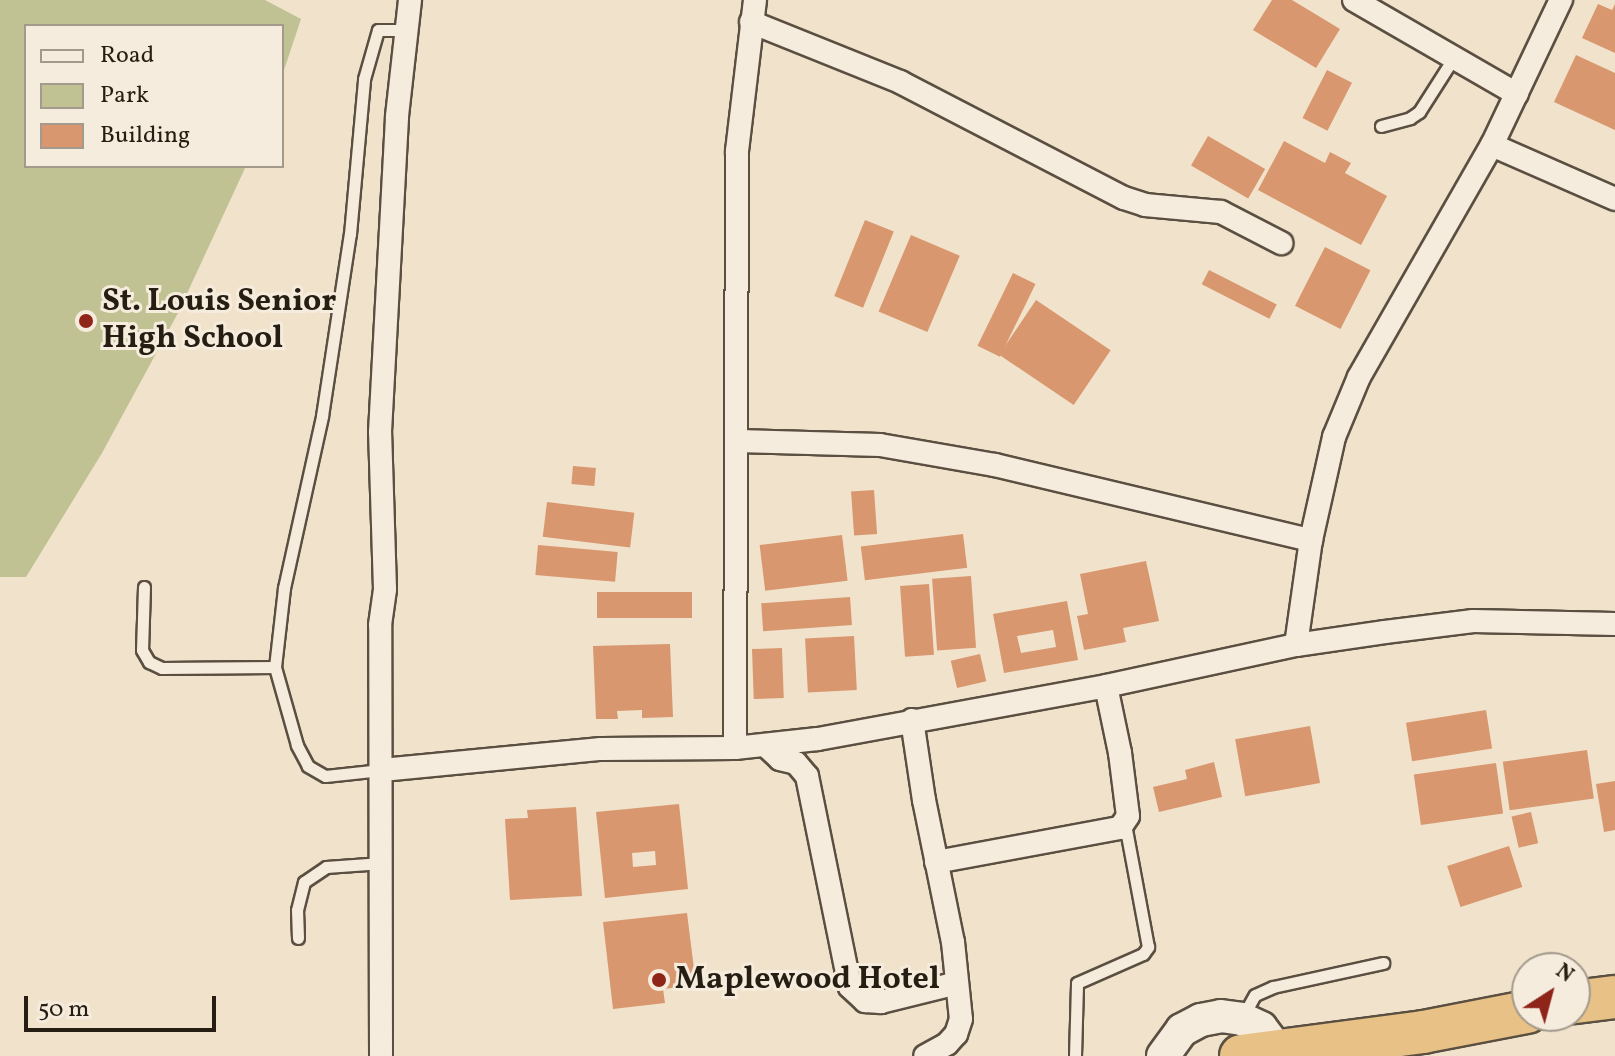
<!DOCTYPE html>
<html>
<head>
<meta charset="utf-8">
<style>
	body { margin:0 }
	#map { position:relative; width:1615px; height:1056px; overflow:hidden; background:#f1e2cb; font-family:Vollkorn,serif }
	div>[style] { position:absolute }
	.green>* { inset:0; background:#c0c293 }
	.building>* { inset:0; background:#d8976e; transform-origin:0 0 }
	.roads { filter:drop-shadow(2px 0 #5a4f41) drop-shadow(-2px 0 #5a4f41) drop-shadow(0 2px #5a4f41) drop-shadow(0 -2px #5a4f41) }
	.lane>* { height:11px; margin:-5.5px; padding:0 5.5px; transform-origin:5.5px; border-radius:5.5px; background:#f6ecdd }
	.street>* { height:22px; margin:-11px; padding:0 11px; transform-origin:11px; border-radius:11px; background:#f6ecdd }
	.secondary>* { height:32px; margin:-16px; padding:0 16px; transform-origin:16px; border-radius:16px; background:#f6ecdd }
	.highway>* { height:42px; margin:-21px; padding:0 21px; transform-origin:21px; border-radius:21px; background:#e8c186 }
	.dots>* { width:22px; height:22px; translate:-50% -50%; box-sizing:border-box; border:4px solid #f6ecdd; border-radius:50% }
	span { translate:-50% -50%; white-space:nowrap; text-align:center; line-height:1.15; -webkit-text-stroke:6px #f6ecdd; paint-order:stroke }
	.poi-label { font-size:32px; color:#271e13; font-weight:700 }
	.left { translate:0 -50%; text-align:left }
	.legend { position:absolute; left:24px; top:24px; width:260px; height:144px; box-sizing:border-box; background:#f6ecdd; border:2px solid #a39a8c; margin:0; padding:10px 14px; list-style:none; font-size:24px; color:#271e13 }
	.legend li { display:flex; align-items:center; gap:16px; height:40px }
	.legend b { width:40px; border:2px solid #a39a8c }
	.north { position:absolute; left:1511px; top:952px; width:80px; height:80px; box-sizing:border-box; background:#f6ecdd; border:2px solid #a39a8c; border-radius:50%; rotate:36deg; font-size:22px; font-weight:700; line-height:32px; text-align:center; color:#271e13 }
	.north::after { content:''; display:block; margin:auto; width:28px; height:36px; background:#8f2418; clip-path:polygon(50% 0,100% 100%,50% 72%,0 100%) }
	.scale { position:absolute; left:24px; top:996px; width:192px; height:36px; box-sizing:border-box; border:4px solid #271e13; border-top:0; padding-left:10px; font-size:24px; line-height:28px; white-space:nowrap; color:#271e13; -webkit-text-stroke:6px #f6ecdd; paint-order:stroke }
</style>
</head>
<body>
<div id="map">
	<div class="green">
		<div style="clip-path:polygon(0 0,265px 0,301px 19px,282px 76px,282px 26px,26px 26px,26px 166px,246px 166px,178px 313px,102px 453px,26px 577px,0 577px)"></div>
	</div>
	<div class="building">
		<div style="clip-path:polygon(1272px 0,1292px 0,1340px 29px,1316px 68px,1253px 30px)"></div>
		<div style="clip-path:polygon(1598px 4px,1612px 10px,1615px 4px,1615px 53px,1582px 38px)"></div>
		<div style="clip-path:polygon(1576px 55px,1615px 73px,1615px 130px,1554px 102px)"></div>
		<div style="left:1327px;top:70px;width:28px;height:54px;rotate:27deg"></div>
		<div style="left:1208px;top:136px;width:66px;height:34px;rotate:30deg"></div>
		<div style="clip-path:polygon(1284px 141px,1325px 163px,1330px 152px,1351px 163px,1345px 173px,1387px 196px,1361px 245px,1258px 190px)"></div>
		<div style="left:865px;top:220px;width:31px;height:82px;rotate:22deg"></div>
		<div style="left:911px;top:235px;width:53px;height:83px;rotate:23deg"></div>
		<div style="left:1325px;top:247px;width:51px;height:66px;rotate:27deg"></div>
		<div style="left:1209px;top:270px;width:76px;height:16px;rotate:27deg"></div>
		<div style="left:1013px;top:273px;width:25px;height:81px;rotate:26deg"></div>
		<div style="left:1036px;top:300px;width:90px;height:66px;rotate:34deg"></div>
		<div style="left:573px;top:466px;width:23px;height:18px;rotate:5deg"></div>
		<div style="left:874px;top:490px;width:44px;height:23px;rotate:86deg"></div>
		<div style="left:547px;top:502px;width:88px;height:35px;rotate:7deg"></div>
		<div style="left:963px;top:534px;width:34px;height:103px;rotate:83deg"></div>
		<div style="left:842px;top:535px;width:46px;height:83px;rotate:83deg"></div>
		<div style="left:538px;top:545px;width:80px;height:30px;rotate:5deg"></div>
		<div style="clip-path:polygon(1146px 561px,1159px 621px,1123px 628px,1126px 642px,1084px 650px,1077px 616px,1088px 614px,1080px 574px)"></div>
		<div style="left:971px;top:576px;width:72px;height:39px;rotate:86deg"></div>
		<div style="left:929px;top:584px;width:71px;height:29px;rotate:86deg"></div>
		<div style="left:692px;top:592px;width:26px;height:95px;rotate:90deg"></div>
		<div style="left:850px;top:597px;width:28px;height:89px;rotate:86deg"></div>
		<div style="clip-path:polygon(evenodd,1067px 601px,1078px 660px,1004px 673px,993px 614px,1067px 601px,1053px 630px,1056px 647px,1021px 653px,1017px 636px,1053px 630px)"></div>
		<div style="left:854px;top:636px;width:54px;height:49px;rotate:87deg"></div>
		<div style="clip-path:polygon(670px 644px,673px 717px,642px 718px,642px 710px,617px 711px,618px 719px,596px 719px,593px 646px)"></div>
		<div style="left:782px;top:648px;width:50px;height:30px;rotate:88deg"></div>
		<div style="left:980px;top:654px;width:28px;height:30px;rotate:77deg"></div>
		<div style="left:1486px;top:710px;width:39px;height:81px;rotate:81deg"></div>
		<div style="left:1310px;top:726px;width:58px;height:76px;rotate:80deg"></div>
		<div style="left:1587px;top:750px;width:49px;height:85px;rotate:82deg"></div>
		<div style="clip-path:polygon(1214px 762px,1222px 797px,1159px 812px,1153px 787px,1187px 779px,1185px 770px)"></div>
		<div style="left:1496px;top:763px;width:51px;height:83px;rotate:82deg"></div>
		<div style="clip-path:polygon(1615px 781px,1615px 830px,1604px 832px,1596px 784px)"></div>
		<div style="clip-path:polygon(evenodd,679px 804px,688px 889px,605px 898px,596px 812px,679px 804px,655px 851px,656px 865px,633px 867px,632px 853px,655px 851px)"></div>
		<div style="clip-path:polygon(576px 807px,582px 896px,510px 900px,505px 819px,528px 818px,527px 810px)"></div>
		<div style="left:1531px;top:812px;width:32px;height:20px;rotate:77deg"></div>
		<div style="left:1509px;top:846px;width:43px;height:65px;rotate:72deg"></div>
		<div style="clip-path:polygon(687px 913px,696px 985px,663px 989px,665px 1003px,613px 1009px,603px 922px)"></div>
	</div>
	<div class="roads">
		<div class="lane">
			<div style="left:1381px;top:126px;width:30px;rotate:-15deg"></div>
			<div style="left:1410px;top:118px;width:11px;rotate:-34deg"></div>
			<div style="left:1419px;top:112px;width:65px;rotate:-57.5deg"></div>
			<div style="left:144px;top:587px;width:63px;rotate:91.8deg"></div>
			<div style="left:142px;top:650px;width:14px;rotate:60deg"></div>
			<div style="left:149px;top:662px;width:14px;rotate:25deg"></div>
			<div style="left:162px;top:668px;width:113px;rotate:-0.5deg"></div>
			<div style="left:381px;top:770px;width:56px;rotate:173.9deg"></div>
			<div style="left:325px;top:776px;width:20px;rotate:-150deg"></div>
			<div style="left:308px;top:766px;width:24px;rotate:-118deg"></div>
			<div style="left:297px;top:745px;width:81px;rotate:-105.8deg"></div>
			<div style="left:275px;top:667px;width:80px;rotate:-83.5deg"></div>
			<div style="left:284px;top:588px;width:176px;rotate:-77.5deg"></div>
			<div style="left:322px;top:416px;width:184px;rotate:-81.3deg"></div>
			<div style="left:350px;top:234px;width:156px;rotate:-84.8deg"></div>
			<div style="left:364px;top:79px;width:51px;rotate:-74.1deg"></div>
			<div style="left:378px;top:30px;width:28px"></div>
			<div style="left:298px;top:938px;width:28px;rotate:-92deg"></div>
			<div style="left:297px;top:910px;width:29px;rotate:-76deg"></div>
			<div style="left:304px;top:882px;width:27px;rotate:-34deg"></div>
			<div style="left:326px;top:867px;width:56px;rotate:-4.1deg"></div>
			<div style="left:1242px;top:1018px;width:26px;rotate:-61deg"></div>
			<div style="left:1255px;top:995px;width:20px;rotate:-24deg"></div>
			<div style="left:1273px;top:987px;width:113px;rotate:-12.3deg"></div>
			<div style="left:1075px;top:1056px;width:73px;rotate:-88.4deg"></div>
			<div style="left:1077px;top:983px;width:72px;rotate:-23.7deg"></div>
			<div style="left:1143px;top:954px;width:9px;rotate:-54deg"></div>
			<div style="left:1148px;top:947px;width:125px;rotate:-100.6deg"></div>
		</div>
		<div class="street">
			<div style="left:1354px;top:0;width:188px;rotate:30deg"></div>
			<div style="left:751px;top:22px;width:161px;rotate:21.9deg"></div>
			<div style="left:900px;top:82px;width:252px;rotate:27.4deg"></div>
			<div style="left:1124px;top:198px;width:22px;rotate:18deg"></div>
			<div style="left:1145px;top:205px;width:76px;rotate:5.3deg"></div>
			<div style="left:1221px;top:212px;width:68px;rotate:27.3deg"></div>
			<div style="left:1492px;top:145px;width:134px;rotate:23.7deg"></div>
			<div style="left:738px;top:441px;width:142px;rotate:1.6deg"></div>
			<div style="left:880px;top:445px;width:117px;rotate:9.9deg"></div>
			<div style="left:995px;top:465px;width:325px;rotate:13.4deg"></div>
			<div style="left:1296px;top:645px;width:106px;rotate:-81.9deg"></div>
			<div style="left:1311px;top:540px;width:106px;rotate:-77.4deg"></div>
			<div style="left:1334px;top:437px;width:65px;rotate:-67.4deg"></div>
			<div style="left:1359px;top:377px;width:267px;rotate:-60.2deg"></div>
			<div style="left:1492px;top:145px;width:161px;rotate:-64.6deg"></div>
			<div style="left:912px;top:720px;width:81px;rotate:81.5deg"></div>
			<div style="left:924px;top:800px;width:145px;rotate:78.5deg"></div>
			<div style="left:953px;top:942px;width:77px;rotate:84.1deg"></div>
			<div style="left:961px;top:1019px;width:16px;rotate:108deg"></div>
			<div style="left:956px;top:1034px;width:13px;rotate:132deg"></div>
			<div style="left:947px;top:1044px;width:25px;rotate:151deg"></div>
			<div style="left:765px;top:745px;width:21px;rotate:43deg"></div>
			<div style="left:780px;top:759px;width:16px;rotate:14deg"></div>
			<div style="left:796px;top:763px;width:17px;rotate:50deg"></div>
			<div style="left:807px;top:776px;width:215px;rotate:78.5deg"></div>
			<div style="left:850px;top:987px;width:21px;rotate:43deg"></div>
			<div style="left:865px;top:1001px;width:16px;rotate:4deg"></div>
			<div style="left:881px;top:1002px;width:78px;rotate:-14deg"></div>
			<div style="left:735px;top:748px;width:597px;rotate:-89.81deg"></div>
			<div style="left:737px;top:151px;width:152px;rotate:-83.2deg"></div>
			<div style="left:382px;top:770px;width:220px;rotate:-5.5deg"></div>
			<div style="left:601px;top:749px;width:134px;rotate:-0.4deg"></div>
			<div style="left:735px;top:748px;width:83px;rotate:-6.2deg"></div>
			<div style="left:818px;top:739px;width:293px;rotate:-10.4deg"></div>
			<div style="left:1106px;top:686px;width:194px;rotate:-12.2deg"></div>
			<div style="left:1296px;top:645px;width:90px;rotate:-8.3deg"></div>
			<div style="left:1385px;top:632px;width:89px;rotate:-7.1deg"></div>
			<div style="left:1473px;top:621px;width:142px;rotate:1.2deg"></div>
			<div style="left:936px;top:862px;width:187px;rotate:-10.5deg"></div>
			<div style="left:1120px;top:828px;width:14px;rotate:-56deg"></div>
			<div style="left:1128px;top:816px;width:64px;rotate:-97.2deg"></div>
			<div style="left:1120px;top:753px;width:68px;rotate:-101.8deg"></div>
			<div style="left:381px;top:1056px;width:431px;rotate:-90.1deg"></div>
			<div style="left:380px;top:625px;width:36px;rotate:-82deg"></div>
			<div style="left:385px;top:589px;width:157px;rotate:-91.8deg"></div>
			<div style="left:380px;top:432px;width:316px;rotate:-86.9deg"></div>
			<div style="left:397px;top:116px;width:117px;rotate:-83.6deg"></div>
		</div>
		<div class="secondary">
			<div style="left:1163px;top:1056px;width:32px;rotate:-54deg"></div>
			<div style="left:1182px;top:1030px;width:21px;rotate:-28deg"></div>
			<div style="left:1201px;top:1020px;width:20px;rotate:-11deg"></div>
			<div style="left:1221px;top:1016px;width:21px;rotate:8deg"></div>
			<div style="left:1242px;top:1019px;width:21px;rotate:25deg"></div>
			<div style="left:1261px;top:1028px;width:35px;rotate:53deg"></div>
		</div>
		<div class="highway">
			<div style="left:1575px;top:1002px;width:40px;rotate:-7.1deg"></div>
			<div style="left:1241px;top:1056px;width:184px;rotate:-7.5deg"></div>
			<div style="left:1423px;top:1032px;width:106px;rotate:-10.9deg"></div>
		</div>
	</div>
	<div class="dots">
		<div style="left:86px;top:321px;background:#8f2418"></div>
		<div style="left:659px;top:980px;background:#8f2418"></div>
	</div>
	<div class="poi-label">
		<span class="left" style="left:102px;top:321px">St. Louis Senior<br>High School</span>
		<span class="left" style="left:675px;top:980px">Maplewood Hotel</span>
	</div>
	<ul class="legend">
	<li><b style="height:10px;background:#f6ecdd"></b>Road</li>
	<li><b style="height:22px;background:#c0c293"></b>Park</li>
	<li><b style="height:22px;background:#d8976e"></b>Building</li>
	</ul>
	<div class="north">N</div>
	<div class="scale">50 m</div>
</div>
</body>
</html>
